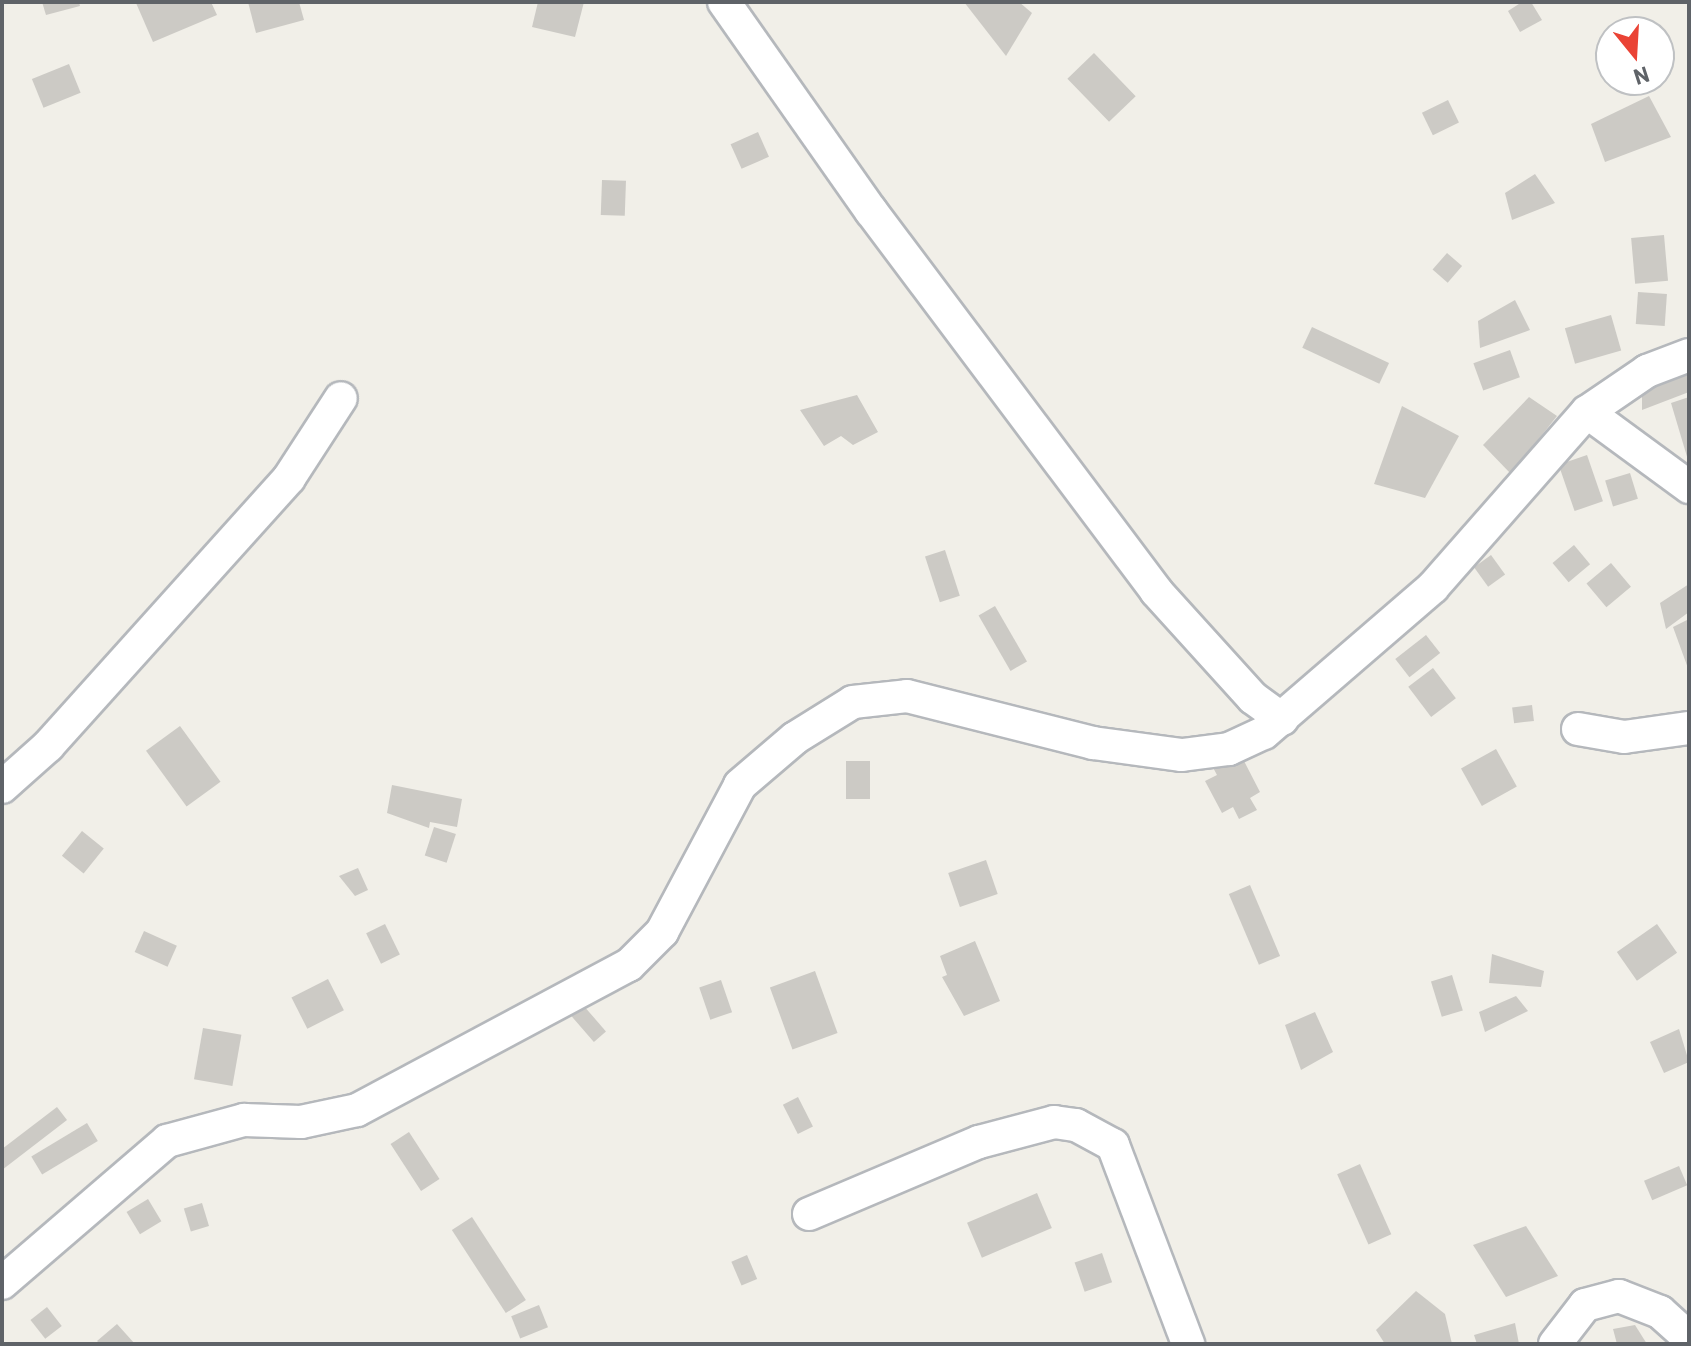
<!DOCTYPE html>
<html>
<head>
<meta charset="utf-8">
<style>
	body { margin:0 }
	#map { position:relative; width:1691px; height:1346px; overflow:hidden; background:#f1efe8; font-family:Barlow,sans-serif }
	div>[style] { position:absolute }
	.building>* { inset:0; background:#cccac5; transform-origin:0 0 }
	.roads { filter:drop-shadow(2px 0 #b5b8bc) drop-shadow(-2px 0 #b5b8bc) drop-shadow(0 2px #b5b8bc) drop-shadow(0 -2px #b5b8bc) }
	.street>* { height:32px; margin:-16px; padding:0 16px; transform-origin:16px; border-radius:16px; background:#fff }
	span { translate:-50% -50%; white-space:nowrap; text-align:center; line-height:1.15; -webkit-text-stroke:7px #fff; paint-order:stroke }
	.frame { position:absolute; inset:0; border:4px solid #5f6368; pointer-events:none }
	.north { position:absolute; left:1595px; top:16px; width:80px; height:80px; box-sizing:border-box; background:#fff; border:2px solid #bfc1c3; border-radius:50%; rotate:162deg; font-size:22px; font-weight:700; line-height:32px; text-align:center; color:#5f6368 }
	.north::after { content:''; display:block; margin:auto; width:28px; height:36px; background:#ea4335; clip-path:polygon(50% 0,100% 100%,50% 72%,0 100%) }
</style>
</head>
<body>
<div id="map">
	<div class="building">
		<div style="clip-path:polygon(42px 2px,79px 2px,80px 6px,46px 15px)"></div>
		<div style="clip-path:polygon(211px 2px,217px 15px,153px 42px,136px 3px)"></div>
		<div style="clip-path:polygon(248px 2px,299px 2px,304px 20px,256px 33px)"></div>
		<div style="clip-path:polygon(538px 2px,584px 2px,575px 37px,532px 27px)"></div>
		<div style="clip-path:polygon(964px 2px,1019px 2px,1032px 13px,1006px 56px)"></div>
		<div style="clip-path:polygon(1522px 2px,1531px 2px,1542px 20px,1520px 32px,1508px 11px)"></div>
		<div style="left:1094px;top:53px;width:60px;height:37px;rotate:46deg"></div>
		<div style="left:69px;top:64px;width:31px;height:40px;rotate:68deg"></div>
		<div style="clip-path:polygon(1649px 96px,1671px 137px,1605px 162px,1591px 124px)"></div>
		<div style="left:1448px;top:100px;width:25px;height:29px;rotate:64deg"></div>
		<div style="left:758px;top:132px;width:27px;height:30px;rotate:66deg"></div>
		<div style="clip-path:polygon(1535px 174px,1555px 203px,1512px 220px,1505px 193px)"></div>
		<div style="left:602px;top:180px;width:24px;height:35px;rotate:2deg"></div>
		<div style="left:1664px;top:235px;width:46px;height:33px;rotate:85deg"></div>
		<div style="left:1447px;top:253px;width:20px;height:22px;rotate:41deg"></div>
		<div style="left:1638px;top:292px;width:29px;height:32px;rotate:4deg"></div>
		<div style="clip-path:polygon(1515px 300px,1530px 330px,1480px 348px,1478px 321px)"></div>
		<div style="left:1611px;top:315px;width:37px;height:48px;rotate:74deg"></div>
		<div style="left:1312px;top:327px;width:85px;height:23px;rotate:25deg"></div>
		<div style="left:1510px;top:350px;width:29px;height:39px;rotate:70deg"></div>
		<div style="clip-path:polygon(1689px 372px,1689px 392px,1642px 410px,1642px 392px)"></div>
		<div style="clip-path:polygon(857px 395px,878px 432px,853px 445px,841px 436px,824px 446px,800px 410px)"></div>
		<div style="clip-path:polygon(1529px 397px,1557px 416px,1511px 474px,1483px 445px)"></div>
		<div style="clip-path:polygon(1689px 397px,1689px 460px,1688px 460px,1671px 403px)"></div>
		<div style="clip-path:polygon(1402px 406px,1459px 436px,1425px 498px,1374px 484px)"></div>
		<div style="left:1587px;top:455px;width:49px;height:30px;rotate:71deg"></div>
		<div style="left:1630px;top:473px;width:27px;height:26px;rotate:73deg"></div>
		<div style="left:1574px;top:545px;width:25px;height:28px;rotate:50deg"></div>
		<div style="left:945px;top:550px;width:48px;height:21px;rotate:72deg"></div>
		<div style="left:1491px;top:555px;width:24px;height:21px;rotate:54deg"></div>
		<div style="left:1611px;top:563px;width:31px;height:32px;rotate:50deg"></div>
		<div style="clip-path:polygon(1689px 584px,1689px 612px,1666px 629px,1660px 603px)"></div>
		<div style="left:995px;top:606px;width:64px;height:19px;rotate:60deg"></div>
		<div style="clip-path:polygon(1689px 619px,1689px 671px,1673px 627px)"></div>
		<div style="left:1426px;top:635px;width:23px;height:39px;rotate:52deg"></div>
		<div style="left:1433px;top:668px;width:38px;height:31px;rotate:53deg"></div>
		<div style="left:1532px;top:705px;width:16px;height:20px;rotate:83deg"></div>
		<div style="left:180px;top:726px;width:69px;height:42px;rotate:54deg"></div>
		<div style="left:1496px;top:749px;width:43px;height:40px;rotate:61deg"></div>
		<div style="clip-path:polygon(1228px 752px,1235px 765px,1244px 761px,1260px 792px,1250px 798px,1257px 810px,1239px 819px,1233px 807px,1222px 813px,1205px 781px,1217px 775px,1210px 762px)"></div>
		<div style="left:846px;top:761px;width:24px;height:38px"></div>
		<div style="clip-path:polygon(392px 785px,462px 799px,457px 827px,430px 822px,429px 828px,387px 813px)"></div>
		<div style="left:434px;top:827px;width:23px;height:30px;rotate:18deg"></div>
		<div style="left:82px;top:831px;width:28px;height:32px;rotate:39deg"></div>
		<div style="left:986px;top:860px;width:36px;height:40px;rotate:71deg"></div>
		<div style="clip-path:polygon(358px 868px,368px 890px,355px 896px,339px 876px)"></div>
		<div style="left:1250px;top:885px;width:77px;height:23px;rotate:67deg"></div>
		<div style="left:385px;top:924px;width:34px;height:21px;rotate:64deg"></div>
		<div style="left:1657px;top:924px;width:35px;height:49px;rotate:55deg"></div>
		<div style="left:144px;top:931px;width:36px;height:23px;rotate:24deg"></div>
		<div style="clip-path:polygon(975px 941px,1000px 1001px,964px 1016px,942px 977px,947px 975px,940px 956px)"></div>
		<div style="clip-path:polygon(1492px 954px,1544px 971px,1541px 987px,1489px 983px)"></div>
		<div style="left:815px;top:971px;width:66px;height:48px;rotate:70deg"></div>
		<div style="left:1452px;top:975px;width:37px;height:22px;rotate:73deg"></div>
		<div style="left:328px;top:979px;width:35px;height:41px;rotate:63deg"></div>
		<div style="left:721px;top:980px;width:34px;height:23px;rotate:71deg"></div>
		<div style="clip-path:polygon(1516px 996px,1528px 1011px,1485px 1032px,1479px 1012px)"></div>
		<div style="left:583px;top:1005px;width:35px;height:16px;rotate:49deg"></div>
		<div style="clip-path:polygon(1315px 1012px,1333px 1052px,1301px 1070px,1285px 1025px)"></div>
		<div style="left:203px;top:1028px;width:39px;height:52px;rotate:10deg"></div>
		<div style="clip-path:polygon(1679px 1029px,1689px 1062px,1664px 1073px,1650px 1042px)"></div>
		<div style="left:798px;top:1097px;width:33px;height:17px;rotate:63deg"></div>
		<div style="clip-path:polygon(57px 1107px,67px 1120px,2px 1170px,2px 1149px)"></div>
		<div style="left:87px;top:1123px;width:21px;height:65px;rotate:59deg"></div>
		<div style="left:409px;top:1132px;width:56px;height:22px;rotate:57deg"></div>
		<div style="left:1360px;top:1164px;width:77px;height:25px;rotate:66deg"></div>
		<div style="left:1679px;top:1166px;width:21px;height:38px;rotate:67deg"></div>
		<div style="left:1037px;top:1193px;width:38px;height:76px;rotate:67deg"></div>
		<div style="left:148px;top:1199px;width:26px;height:25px;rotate:59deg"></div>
		<div style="left:202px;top:1203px;width:24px;height:19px;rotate:73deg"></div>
		<div style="left:472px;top:1217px;width:99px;height:24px;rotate:57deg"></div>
		<div style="clip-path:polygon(1526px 1226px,1558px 1276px,1506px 1297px,1473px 1245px)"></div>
		<div style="left:1102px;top:1253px;width:31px;height:29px;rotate:71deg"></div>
		<div style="left:747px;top:1255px;width:26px;height:17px;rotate:67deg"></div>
		<div style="clip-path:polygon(1416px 1291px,1445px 1314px,1452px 1344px,1385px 1344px,1376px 1330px)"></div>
		<div style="left:539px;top:1305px;width:24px;height:30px;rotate:68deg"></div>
		<div style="left:47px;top:1307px;width:24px;height:21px;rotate:52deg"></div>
		<div style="clip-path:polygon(1515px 1323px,1519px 1344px,1477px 1344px,1474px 1335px)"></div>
		<div style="clip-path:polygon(117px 1324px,135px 1344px,100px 1344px,97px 1341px)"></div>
		<div style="clip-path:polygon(1635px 1325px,1647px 1344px,1617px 1344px,1613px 1329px)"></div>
	</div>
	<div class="roads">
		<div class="street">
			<div style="left:724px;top:2px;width:256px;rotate:54.9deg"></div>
			<div style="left:871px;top:211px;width:475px;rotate:53.1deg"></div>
			<div style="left:1156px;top:591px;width:144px;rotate:47.8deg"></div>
			<div style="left:1253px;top:698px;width:36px;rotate:36deg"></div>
			<div style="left:1587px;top:412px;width:127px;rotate:36.3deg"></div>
			<div style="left:1578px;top:729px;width:47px;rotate:9.9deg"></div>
			<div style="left:1624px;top:737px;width:66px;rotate:-7.9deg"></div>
			<div style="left:2px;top:787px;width:62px;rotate:-41.7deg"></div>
			<div style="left:48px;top:746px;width:360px;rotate:-48deg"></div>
			<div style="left:289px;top:478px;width:95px;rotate:-57deg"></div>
			<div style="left:809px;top:1214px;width:185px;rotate:-23deg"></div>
			<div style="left:979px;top:1142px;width:78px;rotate:-14.9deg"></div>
			<div style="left:1054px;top:1122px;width:22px;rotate:8deg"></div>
			<div style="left:1076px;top:1125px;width:42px;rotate:28.4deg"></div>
			<div style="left:1113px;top:1145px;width:213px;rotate:69.3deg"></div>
			<div style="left:2px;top:1283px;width:218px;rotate:-40.7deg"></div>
			<div style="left:167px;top:1141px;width:80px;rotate:-15.3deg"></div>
			<div style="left:244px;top:1120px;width:57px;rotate:2deg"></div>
			<div style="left:301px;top:1122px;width:57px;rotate:-12.1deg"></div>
			<div style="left:357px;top:1110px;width:308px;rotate:-28.1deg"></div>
			<div style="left:629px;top:965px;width:47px;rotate:-45deg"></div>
			<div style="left:662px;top:932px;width:166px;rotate:-62deg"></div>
			<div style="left:740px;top:785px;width:72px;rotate:-40.5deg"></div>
			<div style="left:795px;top:738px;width:68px;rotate:-31.8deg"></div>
			<div style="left:853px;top:702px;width:54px;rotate:-6.3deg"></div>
			<div style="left:907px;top:696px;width:192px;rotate:14.2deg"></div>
			<div style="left:1093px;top:743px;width:90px;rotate:7.7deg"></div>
			<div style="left:1182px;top:755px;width:47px;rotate:-7.3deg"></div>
			<div style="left:1229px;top:749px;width:38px;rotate:-25deg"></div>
			<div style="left:1264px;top:733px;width:223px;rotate:-40.8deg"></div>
			<div style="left:1433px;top:587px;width:233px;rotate:-48.7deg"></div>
			<div style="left:1587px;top:412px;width:73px;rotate:-34.3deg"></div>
			<div style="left:1647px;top:371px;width:45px;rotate:-20.9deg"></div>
			<div style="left:1555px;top:1344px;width:49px;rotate:-52.4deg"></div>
			<div style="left:1585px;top:1305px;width:35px;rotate:-15deg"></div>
			<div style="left:1619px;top:1296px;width:44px;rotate:21.3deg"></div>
			<div style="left:1660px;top:1312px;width:39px;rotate:42deg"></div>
		</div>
	</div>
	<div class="frame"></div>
	<div class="north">N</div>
</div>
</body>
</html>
